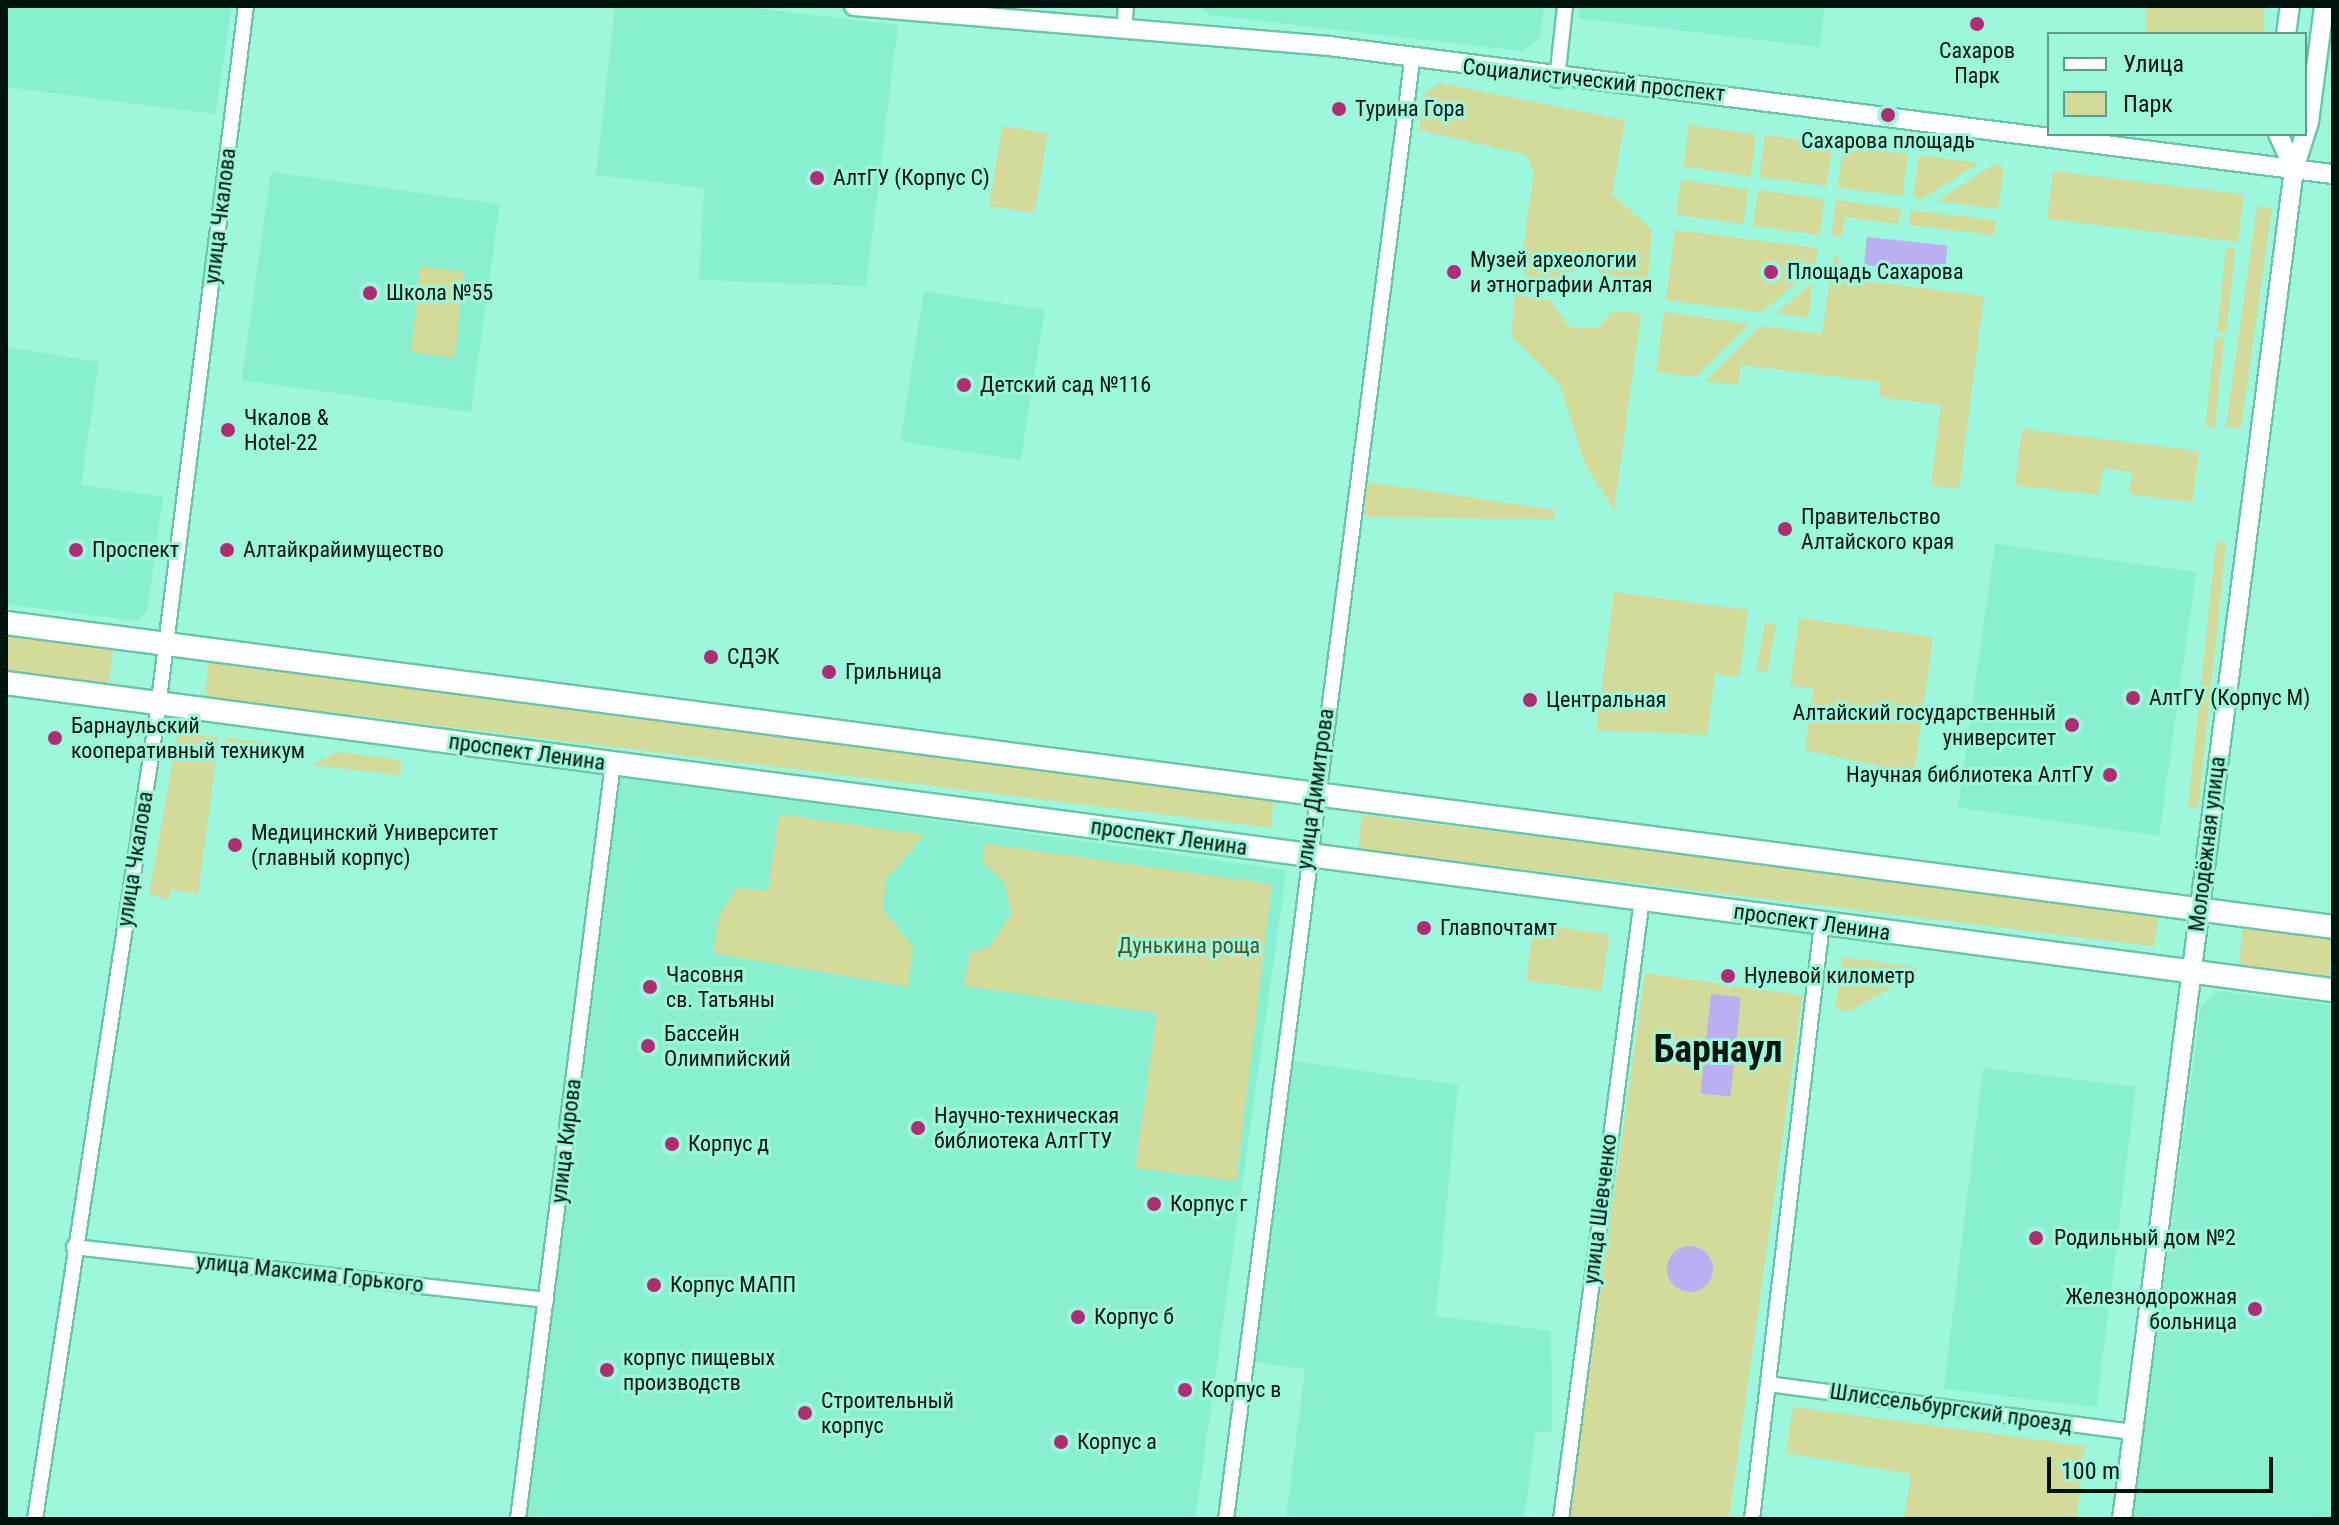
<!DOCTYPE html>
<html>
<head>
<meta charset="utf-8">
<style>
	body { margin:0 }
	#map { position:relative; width:2339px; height:1525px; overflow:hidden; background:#9cf7dc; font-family:"Roboto Condensed",sans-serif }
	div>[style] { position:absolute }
	.built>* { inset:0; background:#88efd1; transform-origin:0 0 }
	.green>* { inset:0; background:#d3da9a; transform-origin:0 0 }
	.water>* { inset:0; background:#bcaff1; transform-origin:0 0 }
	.round { border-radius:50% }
	.roads { filter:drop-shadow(2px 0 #69c4aa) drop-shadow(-2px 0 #69c4aa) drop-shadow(0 2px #69c4aa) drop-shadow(0 -2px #69c4aa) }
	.minor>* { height:14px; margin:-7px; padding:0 7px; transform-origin:7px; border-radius:7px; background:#fff }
	.tertiary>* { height:18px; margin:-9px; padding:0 9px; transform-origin:9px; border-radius:9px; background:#fff }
	.primary>* { height:22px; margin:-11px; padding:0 11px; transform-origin:11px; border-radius:11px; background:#fff }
	.dots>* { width:22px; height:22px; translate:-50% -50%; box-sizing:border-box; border:4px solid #9cf7dc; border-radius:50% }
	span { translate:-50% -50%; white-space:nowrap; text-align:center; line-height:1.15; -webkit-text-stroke:6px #9cf7dc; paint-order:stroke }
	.poi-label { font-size:22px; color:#00130c }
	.left { translate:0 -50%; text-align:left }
	.right { translate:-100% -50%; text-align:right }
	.street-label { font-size:22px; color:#00130c }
	.park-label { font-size:22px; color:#4e531f }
	.town-label { font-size:38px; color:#00130c; font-weight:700 }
	.frame { position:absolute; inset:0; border:8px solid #00130c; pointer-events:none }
	.legend { position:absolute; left:2047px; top:32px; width:260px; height:104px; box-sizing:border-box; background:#9cf7dc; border:2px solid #5e9c89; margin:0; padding:10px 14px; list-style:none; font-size:24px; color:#00130c }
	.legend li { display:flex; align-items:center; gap:16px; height:40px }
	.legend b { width:40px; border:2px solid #5e9c89 }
	.scale { position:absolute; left:2047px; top:1457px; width:226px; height:36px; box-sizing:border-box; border:4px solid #00130c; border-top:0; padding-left:10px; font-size:24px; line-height:28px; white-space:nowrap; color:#00130c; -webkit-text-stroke:6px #9cf7dc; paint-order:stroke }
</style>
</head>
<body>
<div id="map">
	<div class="built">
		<div style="clip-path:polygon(6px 6px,232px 6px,215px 114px,6px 87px)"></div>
		<div style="clip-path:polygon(615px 6px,736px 6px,898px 25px,866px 286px,699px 280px,704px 188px,596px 175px)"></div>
		<div style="clip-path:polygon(1200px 6px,1544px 6px,1541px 36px,1522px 51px,1210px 15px)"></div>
		<div style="clip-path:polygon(1580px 6px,1825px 6px,1820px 47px,1578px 18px)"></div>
		<div style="left:271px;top:172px;width:231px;height:210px;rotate:8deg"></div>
		<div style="left:924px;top:291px;width:122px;height:152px;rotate:9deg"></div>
		<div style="clip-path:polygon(6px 347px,99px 362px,81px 485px,163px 497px,147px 612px,137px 621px,6px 604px)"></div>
		<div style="left:1995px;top:544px;width:203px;height:266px;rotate:8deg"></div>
		<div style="left:618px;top:776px;width:675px;height:749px;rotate:8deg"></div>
		<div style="clip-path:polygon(2216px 991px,2333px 1005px,2333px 1519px,2132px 1519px,2201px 1007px)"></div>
		<div style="clip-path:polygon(1294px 1061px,1458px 1085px,1436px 1316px,1551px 1331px,1552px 1433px,1536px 1431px,1524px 1519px,1286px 1519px,1305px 1369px,1253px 1362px)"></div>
		<div style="left:1983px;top:1068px;width:154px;height:323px;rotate:7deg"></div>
	</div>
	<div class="green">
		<div style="left:2145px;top:6px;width:119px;height:28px"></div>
		<div style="clip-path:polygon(1440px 83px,1625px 120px,1612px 194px,1652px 230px,1647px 287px,1583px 267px,1553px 280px,1528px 277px,1520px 268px,1534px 173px,1527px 155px,1419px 130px,1424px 93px)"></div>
		<div style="left:1689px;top:125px;width:68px;height:42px;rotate:8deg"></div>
		<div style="left:1002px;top:126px;width:46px;height:81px;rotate:9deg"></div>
		<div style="left:1765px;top:135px;width:68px;height:42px;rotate:8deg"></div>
		<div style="left:1843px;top:146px;width:65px;height:42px;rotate:7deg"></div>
		<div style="clip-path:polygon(1919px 155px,1978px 163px,1979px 163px,1922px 199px,1913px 197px)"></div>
		<div style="clip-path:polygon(1993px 165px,2004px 167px,1998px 209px,1937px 201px)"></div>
		<div style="left:2053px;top:171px;width:192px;height:48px;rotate:7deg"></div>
		<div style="left:1681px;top:180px;width:68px;height:35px;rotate:8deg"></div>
		<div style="left:1758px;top:190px;width:67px;height:36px;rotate:8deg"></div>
		<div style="clip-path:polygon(1836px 200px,1901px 209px,1899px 224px,1845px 217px,1842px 237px,1831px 236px)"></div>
		<div style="left:2257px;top:206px;width:15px;height:223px;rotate:8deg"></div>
		<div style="left:1911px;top:210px;width:86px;height:15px;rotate:7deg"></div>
		<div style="clip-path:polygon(1675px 230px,1818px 248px,1815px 268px,1762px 312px,1666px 300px)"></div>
		<div style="left:2226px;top:248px;width:9px;height:85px;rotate:6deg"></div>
		<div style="clip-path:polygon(1834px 252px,1850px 279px,1984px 296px,1959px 489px,1931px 485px,1941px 405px,1879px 397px,1880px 382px,1741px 365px,1738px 385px,1705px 381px,1760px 326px,1822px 334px)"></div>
		<div style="left:420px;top:267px;width:44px;height:86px;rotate:6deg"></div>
		<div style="clip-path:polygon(1813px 282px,1808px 318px,1777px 313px)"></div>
		<div style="clip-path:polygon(1515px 295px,1549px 299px,1569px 327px,1597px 328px,1613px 311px,1641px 314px,1614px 510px,1585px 464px,1560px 385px,1511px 336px)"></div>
		<div style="clip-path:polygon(1664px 312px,1750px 324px,1696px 377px,1656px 372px)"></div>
		<div style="left:2215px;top:337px;width:9px;height:90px;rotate:6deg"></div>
		<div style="clip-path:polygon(2022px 429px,2199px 451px,2192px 502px,2129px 494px,2132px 472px,2103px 468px,2099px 495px,2015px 485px)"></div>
		<div style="clip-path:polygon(1367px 482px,1555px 510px,1554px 519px,1364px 517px)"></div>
		<div style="left:2216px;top:542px;width:10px;height:266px;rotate:6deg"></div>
		<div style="clip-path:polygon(1614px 592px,1748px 610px,1739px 677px,1715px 674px,1707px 735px,1596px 730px)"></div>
		<div style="clip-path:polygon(1799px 618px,1933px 637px,1914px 774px,1805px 750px,1813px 689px,1790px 685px)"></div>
		<div style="left:1765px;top:622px;width:11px;height:49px;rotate:10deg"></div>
		<div style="left:6px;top:635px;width:108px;height:35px;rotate:8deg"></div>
		<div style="left:209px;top:661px;width:1074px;height:36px;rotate:7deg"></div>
		<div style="clip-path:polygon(178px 733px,219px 737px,198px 894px,171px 890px,169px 900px,149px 894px)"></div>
		<div style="clip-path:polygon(226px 738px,274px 743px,296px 762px,221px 753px)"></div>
		<div style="clip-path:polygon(338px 752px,401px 760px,400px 775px,311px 765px)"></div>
		<div style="clip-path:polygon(779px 814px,925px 835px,886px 879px,883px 909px,913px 947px,908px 987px,713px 953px,720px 914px,737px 888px,768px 891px)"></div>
		<div style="left:1362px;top:815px;width:803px;height:34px;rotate:7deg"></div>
		<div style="clip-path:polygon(985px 844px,1272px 884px,1236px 1181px,1135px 1168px,1157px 1013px,964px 986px,970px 953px,990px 947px,1011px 914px,1005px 883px,982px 862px)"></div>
		<div style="left:1534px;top:924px;width:76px;height:57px;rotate:8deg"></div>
		<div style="left:2243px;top:928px;width:91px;height:41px;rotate:7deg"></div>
		<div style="clip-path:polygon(1842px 957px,1917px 967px,1916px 974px,1850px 1011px,1835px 1009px)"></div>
		<div style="left:1645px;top:973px;width:159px;height:551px;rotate:8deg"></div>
		<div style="clip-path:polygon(1793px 1407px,2085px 1446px,2076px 1519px,1904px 1519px,1911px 1474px,1786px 1453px)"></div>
	</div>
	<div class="water">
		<div style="left:1867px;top:237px;width:81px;height:28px;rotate:6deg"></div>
		<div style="left:1711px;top:994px;width:30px;height:100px;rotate:6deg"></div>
		<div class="round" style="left:1667px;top:1246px;width:46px;height:46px"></div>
	</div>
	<div class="roads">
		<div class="minor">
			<div style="left:1124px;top:29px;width:23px;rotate:-85deg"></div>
			<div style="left:1557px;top:80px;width:74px;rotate:-83.8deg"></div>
			<div style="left:74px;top:1247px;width:475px;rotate:6.4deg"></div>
			<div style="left:1768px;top:1384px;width:370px;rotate:7.5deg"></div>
			<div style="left:35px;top:1519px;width:804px;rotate:-81.35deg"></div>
			<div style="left:156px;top:724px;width:724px;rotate:-82.86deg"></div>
			<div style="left:518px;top:1519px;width:762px;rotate:-82.84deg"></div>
			<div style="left:1226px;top:1519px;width:1471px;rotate:-82.73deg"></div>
			<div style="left:1561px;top:1519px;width:625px;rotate:-82.56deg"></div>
			<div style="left:1752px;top:1519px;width:600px;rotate:-83.3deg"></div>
		</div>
		<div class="tertiary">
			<div style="left:854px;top:6px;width:477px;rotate:4.8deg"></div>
			<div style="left:1329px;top:46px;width:1012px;rotate:7.27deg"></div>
			<div style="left:2286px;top:34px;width:28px;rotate:-82deg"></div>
			<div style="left:2278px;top:134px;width:38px;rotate:65deg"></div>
			<div style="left:2122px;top:1519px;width:1361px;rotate:-82.74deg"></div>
			<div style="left:2294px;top:169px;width:49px;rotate:-72.3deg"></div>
			<div style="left:2309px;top:122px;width:117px;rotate:-82.6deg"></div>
		</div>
		<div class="primary">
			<div style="left:6px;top:623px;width:2347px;rotate:7.44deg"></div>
			<div style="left:6px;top:683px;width:2347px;rotate:7.52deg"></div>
		</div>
	</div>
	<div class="dots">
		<div style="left:1977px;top:24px;background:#b12c72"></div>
		<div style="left:1339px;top:109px;background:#b12c72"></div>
		<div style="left:1888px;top:115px;background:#b12c72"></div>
		<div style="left:817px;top:178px;background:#b12c72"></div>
		<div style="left:1454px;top:272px;background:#b12c72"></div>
		<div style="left:1771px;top:272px;background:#b12c72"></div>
		<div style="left:370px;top:293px;background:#b12c72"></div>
		<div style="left:964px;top:385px;background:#b12c72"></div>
		<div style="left:228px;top:430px;background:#b12c72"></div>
		<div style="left:1785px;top:529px;background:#b12c72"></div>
		<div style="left:76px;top:550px;background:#b12c72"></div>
		<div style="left:227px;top:550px;background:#b12c72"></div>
		<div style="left:711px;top:657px;background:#b12c72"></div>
		<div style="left:829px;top:672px;background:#b12c72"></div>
		<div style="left:2133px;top:698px;background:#b12c72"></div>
		<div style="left:1530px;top:700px;background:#b12c72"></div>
		<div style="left:2072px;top:725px;background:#b12c72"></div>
		<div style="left:55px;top:738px;background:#b12c72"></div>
		<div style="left:2110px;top:775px;background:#b12c72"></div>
		<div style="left:235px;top:845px;background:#b12c72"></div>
		<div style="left:1424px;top:928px;background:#b12c72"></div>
		<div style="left:1728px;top:976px;background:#b12c72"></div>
		<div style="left:650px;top:987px;background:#b12c72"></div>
		<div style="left:648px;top:1046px;background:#b12c72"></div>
		<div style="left:918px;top:1128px;background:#b12c72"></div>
		<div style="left:672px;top:1144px;background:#b12c72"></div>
		<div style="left:1154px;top:1204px;background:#b12c72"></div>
		<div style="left:2036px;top:1238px;background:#b12c72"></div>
		<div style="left:654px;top:1285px;background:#b12c72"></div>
		<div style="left:2255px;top:1309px;background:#b12c72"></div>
		<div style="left:1078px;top:1317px;background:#b12c72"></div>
		<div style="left:607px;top:1370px;background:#b12c72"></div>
		<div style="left:1185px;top:1390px;background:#b12c72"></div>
		<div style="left:805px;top:1413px;background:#b12c72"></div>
		<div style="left:1061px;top:1442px;background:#b12c72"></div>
	</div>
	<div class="poi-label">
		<span style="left:1977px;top:63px">Сахаров<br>Парк</span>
		<span class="left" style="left:1355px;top:109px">Турина Гора</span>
		<span style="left:1888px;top:141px">Сахарова площадь</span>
		<span class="left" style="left:833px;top:178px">АлтГУ (Корпус С)</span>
		<span class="left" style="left:1470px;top:272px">Музей археологии<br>и этнографии Алтая</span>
		<span class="left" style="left:1787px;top:272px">Площадь Сахарова</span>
		<span class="left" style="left:386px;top:293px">Школа №55</span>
		<span class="left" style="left:980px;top:385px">Детский сад №116</span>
		<span class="left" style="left:244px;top:430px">Чкалов &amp;<br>Hotel-22</span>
		<span class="left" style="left:1801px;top:529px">Правительство<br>Алтайского края</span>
		<span class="left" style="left:92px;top:550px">Проспект</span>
		<span class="left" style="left:243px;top:550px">Алтайкрайимущество</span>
		<span class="left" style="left:727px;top:657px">СДЭК</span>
		<span class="left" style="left:845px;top:672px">Грильница</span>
		<span class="left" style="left:2149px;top:698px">АлтГУ (Корпус М)</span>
		<span class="left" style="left:1546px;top:700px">Центральная</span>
		<span class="right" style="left:2056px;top:725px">Алтайский государственный<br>университет</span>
		<span class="left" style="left:71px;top:738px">Барнаульский<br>кооперативный техникум</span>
		<span class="right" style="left:2094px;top:775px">Научная библиотека АлтГУ</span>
		<span class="left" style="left:251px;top:845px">Медицинский Университет<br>(главный корпус)</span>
		<span class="left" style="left:1440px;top:928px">Главпочтамт</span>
		<span class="left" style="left:666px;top:987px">Часовня<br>св. Татьяны</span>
		<span class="left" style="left:1744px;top:976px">Нулевой километр</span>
		<span class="left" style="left:664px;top:1046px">Бассейн<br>Олимпийский</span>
		<span class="left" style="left:934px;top:1128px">Научно-техническая<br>библиотека АлтГТУ</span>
		<span class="left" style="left:688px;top:1144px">Корпус д</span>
		<span class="left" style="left:1170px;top:1204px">Корпус г</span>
		<span class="left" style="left:2054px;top:1238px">Родильный дом №2</span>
		<span class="left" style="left:670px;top:1285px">Корпус МАПП</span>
		<span class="right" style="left:2237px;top:1309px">Железнодорожная<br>больница</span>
		<span class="left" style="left:1094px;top:1317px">Корпус б</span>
		<span class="left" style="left:623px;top:1370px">корпус пищевых<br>производств</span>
		<span class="left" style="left:1201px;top:1390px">Корпус в</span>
		<span class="left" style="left:821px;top:1413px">Строительный<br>корпус</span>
		<span class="left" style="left:1077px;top:1442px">Корпус а</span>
	</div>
	<div class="street-label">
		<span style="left:1594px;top:80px;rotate:6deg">Социалистический проспект</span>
		<span style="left:220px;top:216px;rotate:-83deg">улица Чкалова</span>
		<span style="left:527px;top:752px;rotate:8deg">проспект Ленина</span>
		<span style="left:1315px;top:789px;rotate:-82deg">улица Димитрова</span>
		<span style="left:1169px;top:837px;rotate:8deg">проспект Ленина</span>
		<span style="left:2207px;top:844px;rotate:-83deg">Молодёжная улица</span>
		<span style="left:135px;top:859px;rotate:-81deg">улица Чкалова</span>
		<span style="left:1812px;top:922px;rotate:8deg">проспект Ленина</span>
		<span style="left:566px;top:1141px;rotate:-83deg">улица Кирова</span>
		<span style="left:1600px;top:1209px;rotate:-83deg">улица Шевченко</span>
		<span style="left:310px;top:1273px;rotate:6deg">улица Максима Горького</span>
		<span style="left:1951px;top:1408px;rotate:8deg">Шлиссельбургский проезд</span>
	</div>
	<div class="park-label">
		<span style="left:1189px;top:946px">Дунькина роща</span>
	</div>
	<div class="town-label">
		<span style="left:1718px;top:1050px">Барнаул</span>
	</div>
	<div class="frame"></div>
	<ul class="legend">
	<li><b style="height:10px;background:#fff"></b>Улица</li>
	<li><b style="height:22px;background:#d3da9a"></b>Парк</li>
	</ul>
	<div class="scale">100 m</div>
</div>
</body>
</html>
